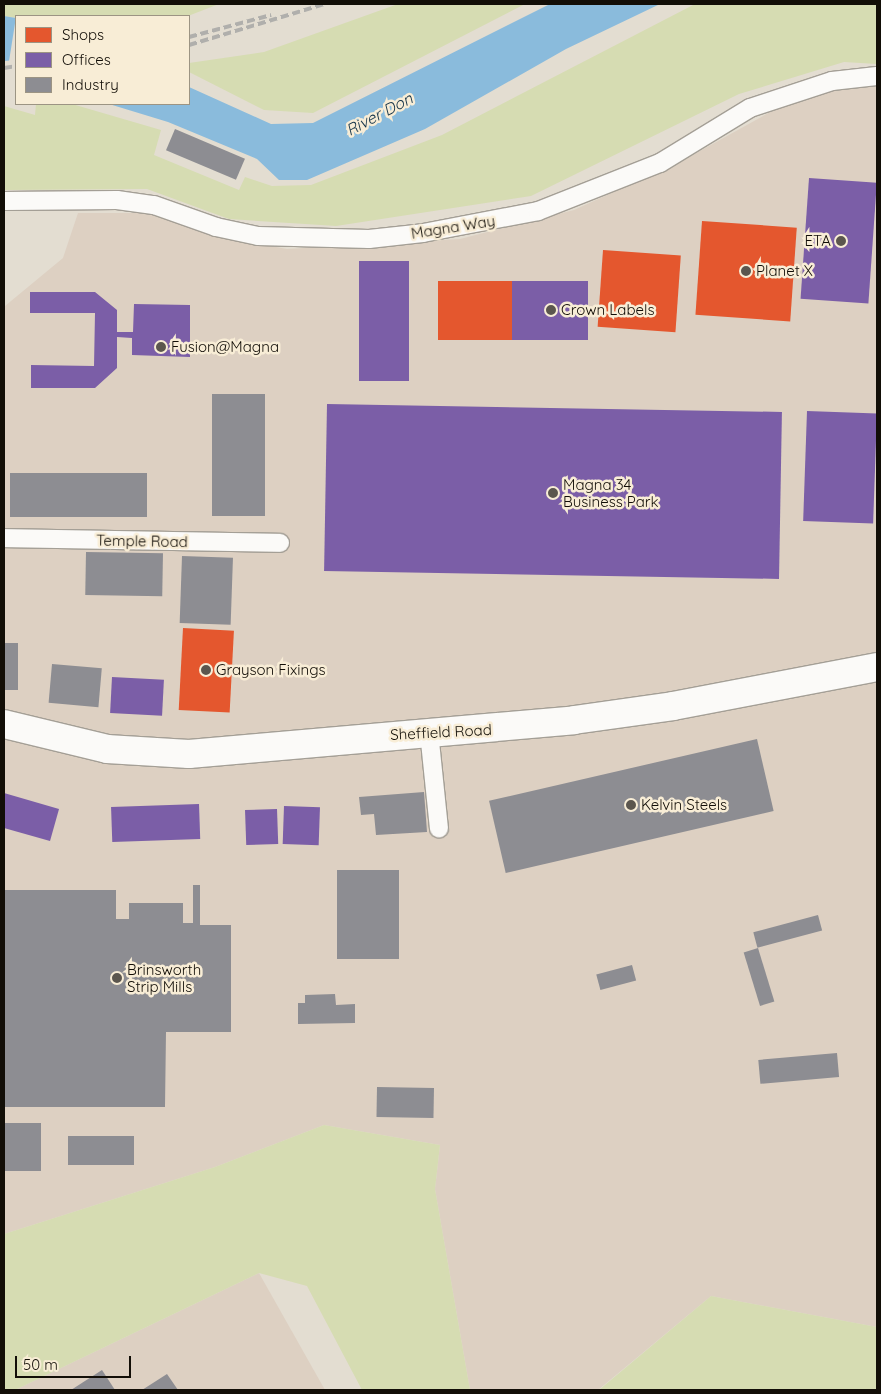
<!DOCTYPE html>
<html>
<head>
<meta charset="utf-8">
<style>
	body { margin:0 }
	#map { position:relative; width:881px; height:1394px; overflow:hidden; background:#e3ddd1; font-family:Quicksand,sans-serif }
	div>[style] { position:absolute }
	.industrial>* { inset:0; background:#ddd0c2 }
	.green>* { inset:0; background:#d6dcb2 }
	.water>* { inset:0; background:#8abbdc; transform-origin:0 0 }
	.pier>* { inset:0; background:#e3ddd1 }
	.shops>* { inset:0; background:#e4572e; transform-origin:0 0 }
	.offices>* { inset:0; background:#7b5ea7; transform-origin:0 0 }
	.industry>* { inset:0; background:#8d8d92; transform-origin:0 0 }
	.roads { filter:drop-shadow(1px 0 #a49f96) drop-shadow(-1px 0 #a49f96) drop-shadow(0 1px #a49f96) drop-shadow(0 -1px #a49f96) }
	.street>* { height:18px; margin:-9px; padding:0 9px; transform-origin:9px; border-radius:9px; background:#fbfaf8 }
	.primary>* { height:28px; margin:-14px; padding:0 14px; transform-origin:14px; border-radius:14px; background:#fbfaf8 }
	.rail>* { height:4px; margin-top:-2px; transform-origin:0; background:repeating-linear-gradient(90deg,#b0afac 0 8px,transparent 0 12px) }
	.dots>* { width:14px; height:14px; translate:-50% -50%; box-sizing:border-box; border:2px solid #f8edd6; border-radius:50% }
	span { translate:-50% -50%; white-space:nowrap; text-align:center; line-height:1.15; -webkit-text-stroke:5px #f8edd6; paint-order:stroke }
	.street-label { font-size:15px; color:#120e07 }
	.poi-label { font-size:15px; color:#120e07 }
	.right { translate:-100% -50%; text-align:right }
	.left { translate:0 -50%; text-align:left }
	.water-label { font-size:16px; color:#123248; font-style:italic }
	.frame { position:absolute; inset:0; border:5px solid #120e07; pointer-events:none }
	.legend { position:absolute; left:15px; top:15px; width:175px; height:90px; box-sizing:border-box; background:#f8edd6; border:1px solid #9c9483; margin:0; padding:6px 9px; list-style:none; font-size:15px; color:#120e07 }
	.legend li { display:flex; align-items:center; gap:10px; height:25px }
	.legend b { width:25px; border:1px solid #9c9483 }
	.scale { position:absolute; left:15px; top:1356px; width:116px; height:22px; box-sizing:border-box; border:2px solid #120e07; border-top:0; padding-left:6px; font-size:15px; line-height:18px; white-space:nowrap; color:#120e07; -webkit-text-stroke:4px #f8edd6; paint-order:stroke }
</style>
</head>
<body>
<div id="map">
	<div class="industrial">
		<div style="clip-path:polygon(864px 83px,877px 84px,877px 1327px,711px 1296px,598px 1390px,470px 1390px,435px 1189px,440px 1145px,324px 1125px,215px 1167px,4px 1234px,5px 306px,63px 258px,78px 213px,146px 213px,215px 236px,287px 249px,460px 239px,574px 210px,682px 161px,790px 101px)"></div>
		<div style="clip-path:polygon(259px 1273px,325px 1390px,15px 1390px)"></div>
	</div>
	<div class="green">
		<div style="clip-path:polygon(4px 4px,219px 4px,188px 16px,16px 18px,4px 16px)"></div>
		<div style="clip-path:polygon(398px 4px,525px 4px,313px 113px,264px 110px,189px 72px,189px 63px,264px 52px)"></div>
		<div style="clip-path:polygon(695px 4px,877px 4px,877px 64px,844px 62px,739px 94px,531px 196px,336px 226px,229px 219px,147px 189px,4px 190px,4px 106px,35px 115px,36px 104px,72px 104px,161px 130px,154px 155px,239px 190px,245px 177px,272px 186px,311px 185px,442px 135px)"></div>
		<div style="clip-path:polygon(324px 1125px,440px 1145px,435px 1189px,470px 1390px,362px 1390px,307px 1286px,259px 1273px,15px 1390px,4px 1390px,4px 1234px,215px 1167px)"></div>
		<div style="clip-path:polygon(711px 1296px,877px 1327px,877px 1390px,599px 1390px)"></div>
	</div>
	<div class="water">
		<div style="clip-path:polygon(550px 4px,660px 4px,566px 49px,425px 129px,307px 180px,279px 180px,257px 159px,168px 122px,109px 104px,189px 104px,189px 87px,271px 124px,313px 123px)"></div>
		<div style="left:4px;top:16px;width:12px;height:61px;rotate:9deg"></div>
	</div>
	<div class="pier">
		<div style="clip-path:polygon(16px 60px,16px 82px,4px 79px,4px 61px)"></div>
	</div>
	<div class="shops">
		<div style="left:702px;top:221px;width:95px;height:94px;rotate:4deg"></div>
		<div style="left:603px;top:250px;width:78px;height:77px;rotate:4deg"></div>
		<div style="left:438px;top:281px;width:74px;height:59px"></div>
		<div style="left:183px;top:628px;width:51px;height:82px;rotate:3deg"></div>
	</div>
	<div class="offices">
		<div style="left:809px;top:178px;width:68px;height:121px;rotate:4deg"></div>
		<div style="left:359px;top:261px;width:50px;height:120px"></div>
		<div style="left:512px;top:281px;width:76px;height:59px"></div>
		<div style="clip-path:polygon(30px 292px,95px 292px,117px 310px,117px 332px,133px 332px,134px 304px,190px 305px,190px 357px,132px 355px,132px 338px,117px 337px,117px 368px,95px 388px,31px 388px,31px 365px,94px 366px,95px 313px,30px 313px)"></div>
		<div style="left:327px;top:404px;width:455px;height:167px;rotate:1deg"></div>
		<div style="left:807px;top:411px;width:70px;height:110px;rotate:2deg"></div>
		<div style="left:112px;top:677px;width:52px;height:36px;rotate:3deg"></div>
		<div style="clip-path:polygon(4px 793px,59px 809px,50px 841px,4px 828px)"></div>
		<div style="left:199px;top:804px;width:35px;height:88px;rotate:88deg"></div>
		<div style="left:284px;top:806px;width:36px;height:38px;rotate:2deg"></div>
		<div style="left:277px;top:809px;width:35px;height:32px;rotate:88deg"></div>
	</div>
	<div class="industry">
		<div style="left:175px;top:129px;width:76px;height:23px;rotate:23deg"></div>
		<div style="left:265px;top:394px;width:122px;height:53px;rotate:90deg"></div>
		<div style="left:10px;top:473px;width:137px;height:44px"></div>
		<div style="left:86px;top:552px;width:77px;height:43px;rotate:1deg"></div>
		<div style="left:182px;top:556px;width:51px;height:67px;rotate:2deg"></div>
		<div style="left:4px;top:643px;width:14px;height:47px"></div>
		<div style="left:52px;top:664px;width:50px;height:39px;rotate:5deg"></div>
		<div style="left:757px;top:739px;width:74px;height:275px;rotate:77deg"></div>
		<div style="clip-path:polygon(424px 792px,427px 832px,376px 835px,374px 814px,361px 815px,359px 797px)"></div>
		<div style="left:337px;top:870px;width:62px;height:89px"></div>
		<div style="clip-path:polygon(193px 885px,200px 885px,200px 925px,231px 925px,231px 1032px,166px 1032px,165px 1107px,4px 1107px,4px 890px,116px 890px,116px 919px,129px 919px,129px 903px,183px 903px,183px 923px,193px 923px)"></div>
		<div style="left:818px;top:915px;width:16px;height:67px;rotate:75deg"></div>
		<div style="left:758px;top:948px;width:56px;height:15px;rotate:73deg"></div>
		<div style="left:632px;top:965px;width:16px;height:37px;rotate:75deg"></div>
		<div style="clip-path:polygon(335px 994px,336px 1005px,355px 1004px,355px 1023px,298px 1024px,298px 1003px,305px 1003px,305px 995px)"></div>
		<div style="left:837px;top:1053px;width:24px;height:79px;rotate:85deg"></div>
		<div style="left:377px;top:1087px;width:57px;height:30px;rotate:1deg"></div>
		<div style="left:4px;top:1123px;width:37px;height:48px"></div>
		<div style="left:68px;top:1136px;width:66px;height:29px"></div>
		<div style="clip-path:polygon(102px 1370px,115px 1390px,71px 1390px)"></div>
		<div style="clip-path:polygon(167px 1374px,178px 1390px,142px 1390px)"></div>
	</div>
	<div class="roads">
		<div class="street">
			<div style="left:4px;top:201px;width:113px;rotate:-0.5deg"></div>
			<div style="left:117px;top:200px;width:37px;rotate:8deg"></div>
			<div style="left:154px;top:205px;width:66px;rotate:19.5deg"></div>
			<div style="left:216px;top:227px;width:43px;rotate:12.1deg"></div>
			<div style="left:258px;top:236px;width:111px;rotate:1.5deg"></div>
			<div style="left:369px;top:239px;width:54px;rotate:-6.3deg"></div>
			<div style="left:423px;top:233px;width:117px;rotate:-10.8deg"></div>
			<div style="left:538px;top:211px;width:131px;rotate:-21.5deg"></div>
			<div style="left:660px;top:163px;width:105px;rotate:-31.4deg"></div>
			<div style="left:750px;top:108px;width:86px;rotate:-18.2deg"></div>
			<div style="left:832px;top:81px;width:45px;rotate:-6.3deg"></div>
			<div style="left:4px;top:538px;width:276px;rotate:1deg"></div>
			<div style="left:429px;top:732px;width:97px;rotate:84.1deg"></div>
		</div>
		<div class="primary">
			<div style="left:4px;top:724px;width:106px;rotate:13.6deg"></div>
			<div style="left:107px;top:749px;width:82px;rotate:3.5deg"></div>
			<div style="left:189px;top:754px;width:386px;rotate:-5deg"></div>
			<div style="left:574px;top:720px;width:100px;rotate:-8deg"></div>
			<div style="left:673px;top:706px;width:208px;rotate:-10.8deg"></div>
		</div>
	</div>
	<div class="rail">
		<div style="left:189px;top:37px;width:85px;rotate:-15deg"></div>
		<div style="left:189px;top:45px;width:142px;rotate:-16.8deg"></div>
		<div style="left:4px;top:68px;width:12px;rotate:-9deg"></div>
	</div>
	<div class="dots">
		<div style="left:841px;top:241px;background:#5b564e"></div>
		<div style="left:746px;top:271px;background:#5b564e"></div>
		<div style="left:551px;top:310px;background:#5b564e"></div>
		<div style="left:161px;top:347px;background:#5b564e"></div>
		<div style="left:553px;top:493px;background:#5b564e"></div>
		<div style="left:206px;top:670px;background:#5b564e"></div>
		<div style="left:631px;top:805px;background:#5b564e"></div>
		<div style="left:117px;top:978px;background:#5b564e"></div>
	</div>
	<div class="street-label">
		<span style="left:453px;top:227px;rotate:-9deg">Magna Way</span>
		<span style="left:142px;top:541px;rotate:1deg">Temple Road</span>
		<span style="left:441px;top:732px;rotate:-3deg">Sheffield Road</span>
	</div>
	<div class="poi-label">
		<span class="right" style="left:831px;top:241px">ETA</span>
		<span class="left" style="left:756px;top:271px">Planet X</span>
		<span class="left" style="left:561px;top:310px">Crown Labels</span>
		<span class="left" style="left:171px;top:347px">Fusion@Magna</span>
		<span class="left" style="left:563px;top:493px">Magna 34<br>Business Park</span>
		<span class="left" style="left:216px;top:670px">Grayson Fixings</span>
		<span class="left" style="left:641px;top:805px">Kelvin Steels</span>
		<span class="left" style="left:127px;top:978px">Brinsworth<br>Strip Mills</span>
	</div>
	<div class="water-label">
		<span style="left:379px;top:114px;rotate:-28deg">River Don</span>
	</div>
	<div class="frame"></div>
	<ul class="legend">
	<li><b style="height:14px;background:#e4572e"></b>Shops</li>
	<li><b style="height:14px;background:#7b5ea7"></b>Offices</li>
	<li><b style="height:14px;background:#8d8d92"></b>Industry</li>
	</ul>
	<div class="scale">50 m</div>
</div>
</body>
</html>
